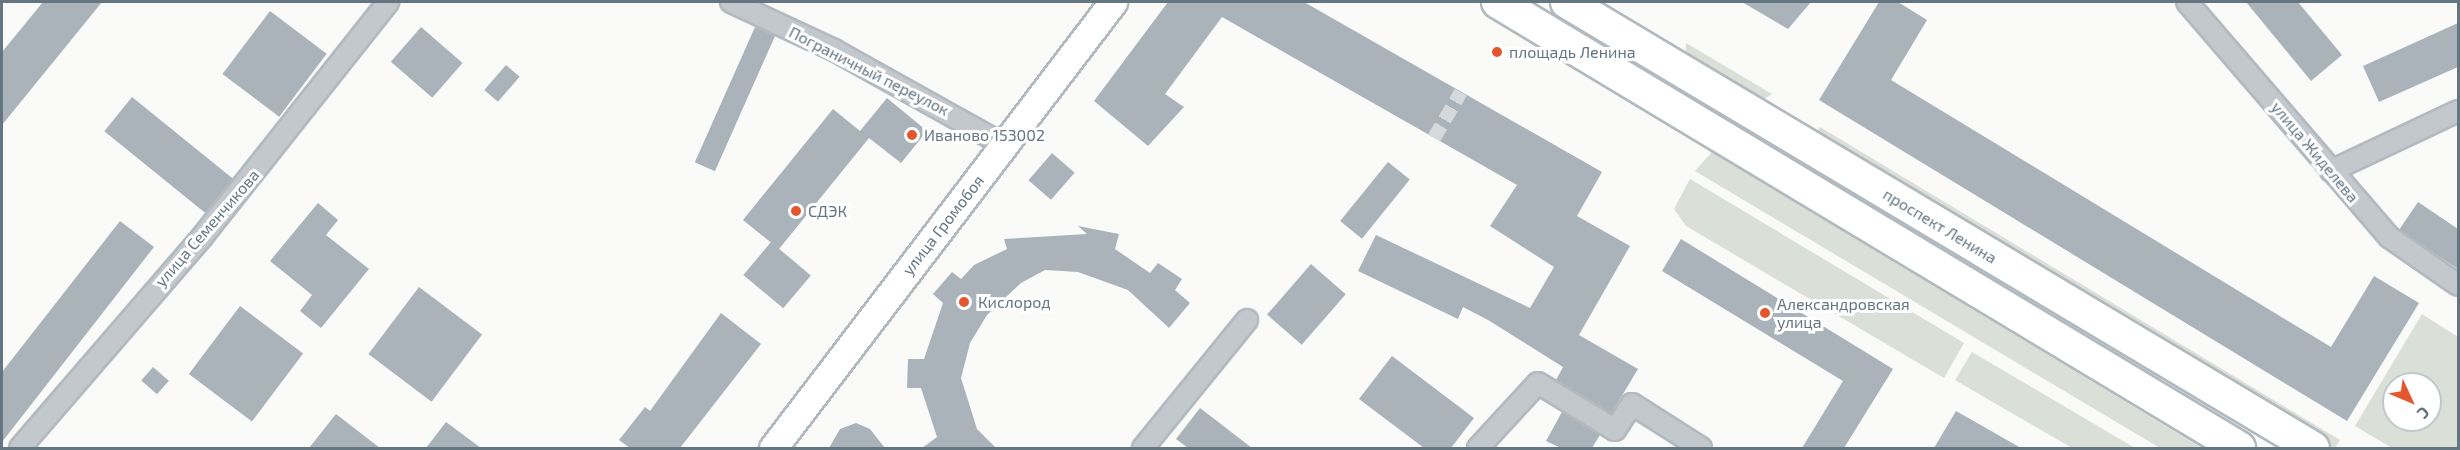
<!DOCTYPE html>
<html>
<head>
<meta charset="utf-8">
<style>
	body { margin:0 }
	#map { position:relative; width:2460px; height:450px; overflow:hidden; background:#fafaf8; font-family:"Exo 2",sans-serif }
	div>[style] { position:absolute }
	.green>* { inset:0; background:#dadfd7 }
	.building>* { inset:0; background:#aab3b9; transform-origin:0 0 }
	.pedestrian-tunnel>* { height:14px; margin-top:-7px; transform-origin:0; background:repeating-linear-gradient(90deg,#d5d9db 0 14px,transparent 0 21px) }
	.roads { filter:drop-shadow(2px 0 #b3babf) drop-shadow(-2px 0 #b3babf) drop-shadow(0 2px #b3babf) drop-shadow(0 -2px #b3babf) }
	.minor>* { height:20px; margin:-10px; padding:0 10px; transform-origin:10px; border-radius:10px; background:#c3c8cc }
	.secondary>* { height:27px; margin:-13.5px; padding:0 13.5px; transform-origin:13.5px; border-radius:13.5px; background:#fff }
	.trunk>* { height:32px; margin:-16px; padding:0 16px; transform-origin:16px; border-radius:16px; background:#fff }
	.dots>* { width:16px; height:16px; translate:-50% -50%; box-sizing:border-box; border:3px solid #fff; border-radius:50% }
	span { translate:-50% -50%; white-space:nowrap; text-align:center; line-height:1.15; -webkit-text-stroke:6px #fff; paint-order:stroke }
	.poi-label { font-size:16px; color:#657683 }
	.left { translate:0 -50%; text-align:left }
	.street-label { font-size:16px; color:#657683 }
	.frame { position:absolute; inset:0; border:3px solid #657683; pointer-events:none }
	.north { position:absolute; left:2382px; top:372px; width:60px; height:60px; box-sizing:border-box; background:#fff; border:2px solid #c1c8cd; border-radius:50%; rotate:134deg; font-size:16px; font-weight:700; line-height:24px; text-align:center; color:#657683 }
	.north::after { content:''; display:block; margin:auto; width:21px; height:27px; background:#e4572e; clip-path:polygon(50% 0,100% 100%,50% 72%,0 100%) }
</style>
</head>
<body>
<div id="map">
	<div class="green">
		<div style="clip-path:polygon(1686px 43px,1772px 94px,1758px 103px,1685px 59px)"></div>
		<div style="clip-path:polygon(1820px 127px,2340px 440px,2335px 448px,2322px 448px,1810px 141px)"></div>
		<div style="clip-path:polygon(1712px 152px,2202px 448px,2160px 448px,1695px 171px)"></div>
		<div style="clip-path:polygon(1690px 179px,1964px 343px,1944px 378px,1686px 226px,1674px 209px)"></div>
		<div style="clip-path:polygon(evenodd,2422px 314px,2458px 337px,2458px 448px,2392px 448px,2355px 426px,2422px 314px,2394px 384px,2430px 384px,2430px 420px,2394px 420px,2394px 384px)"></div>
		<div style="clip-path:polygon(1972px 352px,2135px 448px,2072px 448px,1955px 380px)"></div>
	</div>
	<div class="building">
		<div style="clip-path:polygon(43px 2px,102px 2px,2px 125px,2px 52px)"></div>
		<div style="clip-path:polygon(1168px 2px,1304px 2px,1602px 172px,1577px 216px,1630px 246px,1579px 335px,1638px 369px,1611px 414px,1556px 380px,1563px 367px,1488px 320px,1463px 307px,1458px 319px,1358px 271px,1376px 235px,1530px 308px,1554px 267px,1490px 226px,1517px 185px,1222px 17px,1165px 94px,1184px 107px,1148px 146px,1094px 101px)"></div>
		<div style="clip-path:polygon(1742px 2px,1811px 2px,1788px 29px)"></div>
		<div style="clip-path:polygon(1879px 2px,1898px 2px,1927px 20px,1891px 80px,2331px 347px,2374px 276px,2419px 303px,2347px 421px,1819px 100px)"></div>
		<div style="clip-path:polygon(2246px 2px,2298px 2px,2342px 55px,2311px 81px)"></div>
		<div style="left:270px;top:11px;width:71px;height:79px;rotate:37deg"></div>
		<div style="clip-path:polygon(2458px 23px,2458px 67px,2379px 102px,2363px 66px)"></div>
		<div style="left:421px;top:27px;width:55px;height:46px;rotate:41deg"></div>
		<div style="left:755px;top:27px;width:22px;height:148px;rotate:24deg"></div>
		<div style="left:506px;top:65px;width:18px;height:33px;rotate:41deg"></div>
		<div style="left:132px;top:97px;width:130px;height:44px;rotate:39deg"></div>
		<div style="clip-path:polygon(887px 98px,927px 131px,901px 163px,869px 138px,779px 249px,743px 220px,833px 109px,860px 131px)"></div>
		<div style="left:1052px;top:153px;width:30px;height:36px;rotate:41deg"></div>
		<div style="left:1388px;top:162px;width:28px;height:76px;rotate:39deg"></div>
		<div style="clip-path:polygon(2418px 202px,2458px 229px,2458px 269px,2399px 230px)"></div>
		<div style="clip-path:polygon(318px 203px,338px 220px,326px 235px,369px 269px,321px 328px,300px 311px,312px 295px,270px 261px)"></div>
		<div style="clip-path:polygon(120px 221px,154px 247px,2px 442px,2px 372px)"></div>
		<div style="clip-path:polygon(1078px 226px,1119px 234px,1115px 249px,1150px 273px,1158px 263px,1182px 279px,1175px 290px,1190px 303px,1169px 328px,1128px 290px,1078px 272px,1045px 270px,1021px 283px,987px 315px,970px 343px,961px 378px,977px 429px,996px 448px,922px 448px,937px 437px,921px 388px,907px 388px,908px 359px,924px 359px,943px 303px,933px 294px,952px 272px,961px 279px,974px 265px,1007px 249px,1004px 239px,1087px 234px)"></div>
		<div style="clip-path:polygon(1681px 239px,1893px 369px,1844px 448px,1802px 448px,1843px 381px,1662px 271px)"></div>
		<div style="left:771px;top:242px;width:52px;height:43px;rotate:40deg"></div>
		<div style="left:1311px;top:264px;width:46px;height:67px;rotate:41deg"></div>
		<div style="left:419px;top:287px;width:79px;height:84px;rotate:37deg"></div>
		<div style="left:240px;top:306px;width:79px;height:85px;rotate:37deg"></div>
		<div style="clip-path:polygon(721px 313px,761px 344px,680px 448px,630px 448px,619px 440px,645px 407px,650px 411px)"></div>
		<div style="clip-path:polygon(1392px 356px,1474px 418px,1451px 448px,1424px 448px,1359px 399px)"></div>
		<div style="left:153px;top:367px;width:21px;height:18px;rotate:41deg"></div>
		<div style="clip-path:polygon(1200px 408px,1252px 448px,1188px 448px,1176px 439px)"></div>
		<div style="clip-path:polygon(1956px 411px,2021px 448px,1934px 448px)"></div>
		<div style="clip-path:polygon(1562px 412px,1600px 435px,1592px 448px,1561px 448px,1546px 441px)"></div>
		<div style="clip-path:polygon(336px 414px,380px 448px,309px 448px)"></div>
		<div style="clip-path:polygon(446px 422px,481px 448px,426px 448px)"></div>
		<div style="clip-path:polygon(856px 423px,870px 429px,885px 448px,829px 448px,840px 429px)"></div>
	</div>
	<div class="pedestrian-tunnel">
		<div style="left:1434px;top:138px;width:53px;rotate:-59.6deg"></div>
	</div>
	<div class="roads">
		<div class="minor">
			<div style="left:731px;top:2px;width:114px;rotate:25deg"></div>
			<div style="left:834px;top:50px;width:195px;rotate:29.2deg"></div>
			<div style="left:2187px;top:2px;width:310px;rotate:49.3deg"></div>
			<div style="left:2389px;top:237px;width:84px;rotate:34.8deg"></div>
			<div style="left:2331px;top:171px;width:140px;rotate:-25.3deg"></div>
			<div style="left:20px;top:448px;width:279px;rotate:-49.2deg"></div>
			<div style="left:202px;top:237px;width:300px;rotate:-51.6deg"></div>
			<div style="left:1143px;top:448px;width:165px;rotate:-50.9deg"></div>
			<div style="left:1478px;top:448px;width:88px;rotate:-47.3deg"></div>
			<div style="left:1538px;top:383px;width:90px;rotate:31.4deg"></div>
			<div style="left:1615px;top:430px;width:31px;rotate:-57deg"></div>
			<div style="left:1632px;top:404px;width:82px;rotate:32.5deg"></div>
		</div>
		<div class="secondary">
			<div style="left:773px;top:448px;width:561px;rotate:-52.68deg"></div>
		</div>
		<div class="trunk">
			<div style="left:1498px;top:2px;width:865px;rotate:31.04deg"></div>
			<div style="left:1567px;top:2px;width:869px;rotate:30.87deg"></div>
		</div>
	</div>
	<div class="dots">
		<div style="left:1497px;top:52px;background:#e4572e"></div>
		<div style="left:912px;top:135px;background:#e4572e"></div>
		<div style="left:796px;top:211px;background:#e4572e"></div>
		<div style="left:964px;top:302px;background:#e4572e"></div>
		<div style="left:1765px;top:313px;background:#e4572e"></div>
	</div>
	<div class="poi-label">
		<span class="left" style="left:1509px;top:52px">площадь Ленина</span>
		<span class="left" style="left:924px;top:135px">Иваново 153002</span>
		<span class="left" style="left:808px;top:211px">СДЭК</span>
		<span class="left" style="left:978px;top:302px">Кислород</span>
		<span class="left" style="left:1777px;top:313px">Александровская<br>улица</span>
	</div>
	<div class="street-label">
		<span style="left:869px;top:71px;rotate:27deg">Пограничный переулок</span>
		<span style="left:2315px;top:152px;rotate:50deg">улица Жиделева</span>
		<span style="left:943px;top:225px;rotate:-52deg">улица Громобоя</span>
		<span style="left:1940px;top:226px;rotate:31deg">проспект Ленина</span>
		<span style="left:207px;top:228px;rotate:-49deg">улица Семенчикова</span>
	</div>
	<div class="frame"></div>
	<div class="north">С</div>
</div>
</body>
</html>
